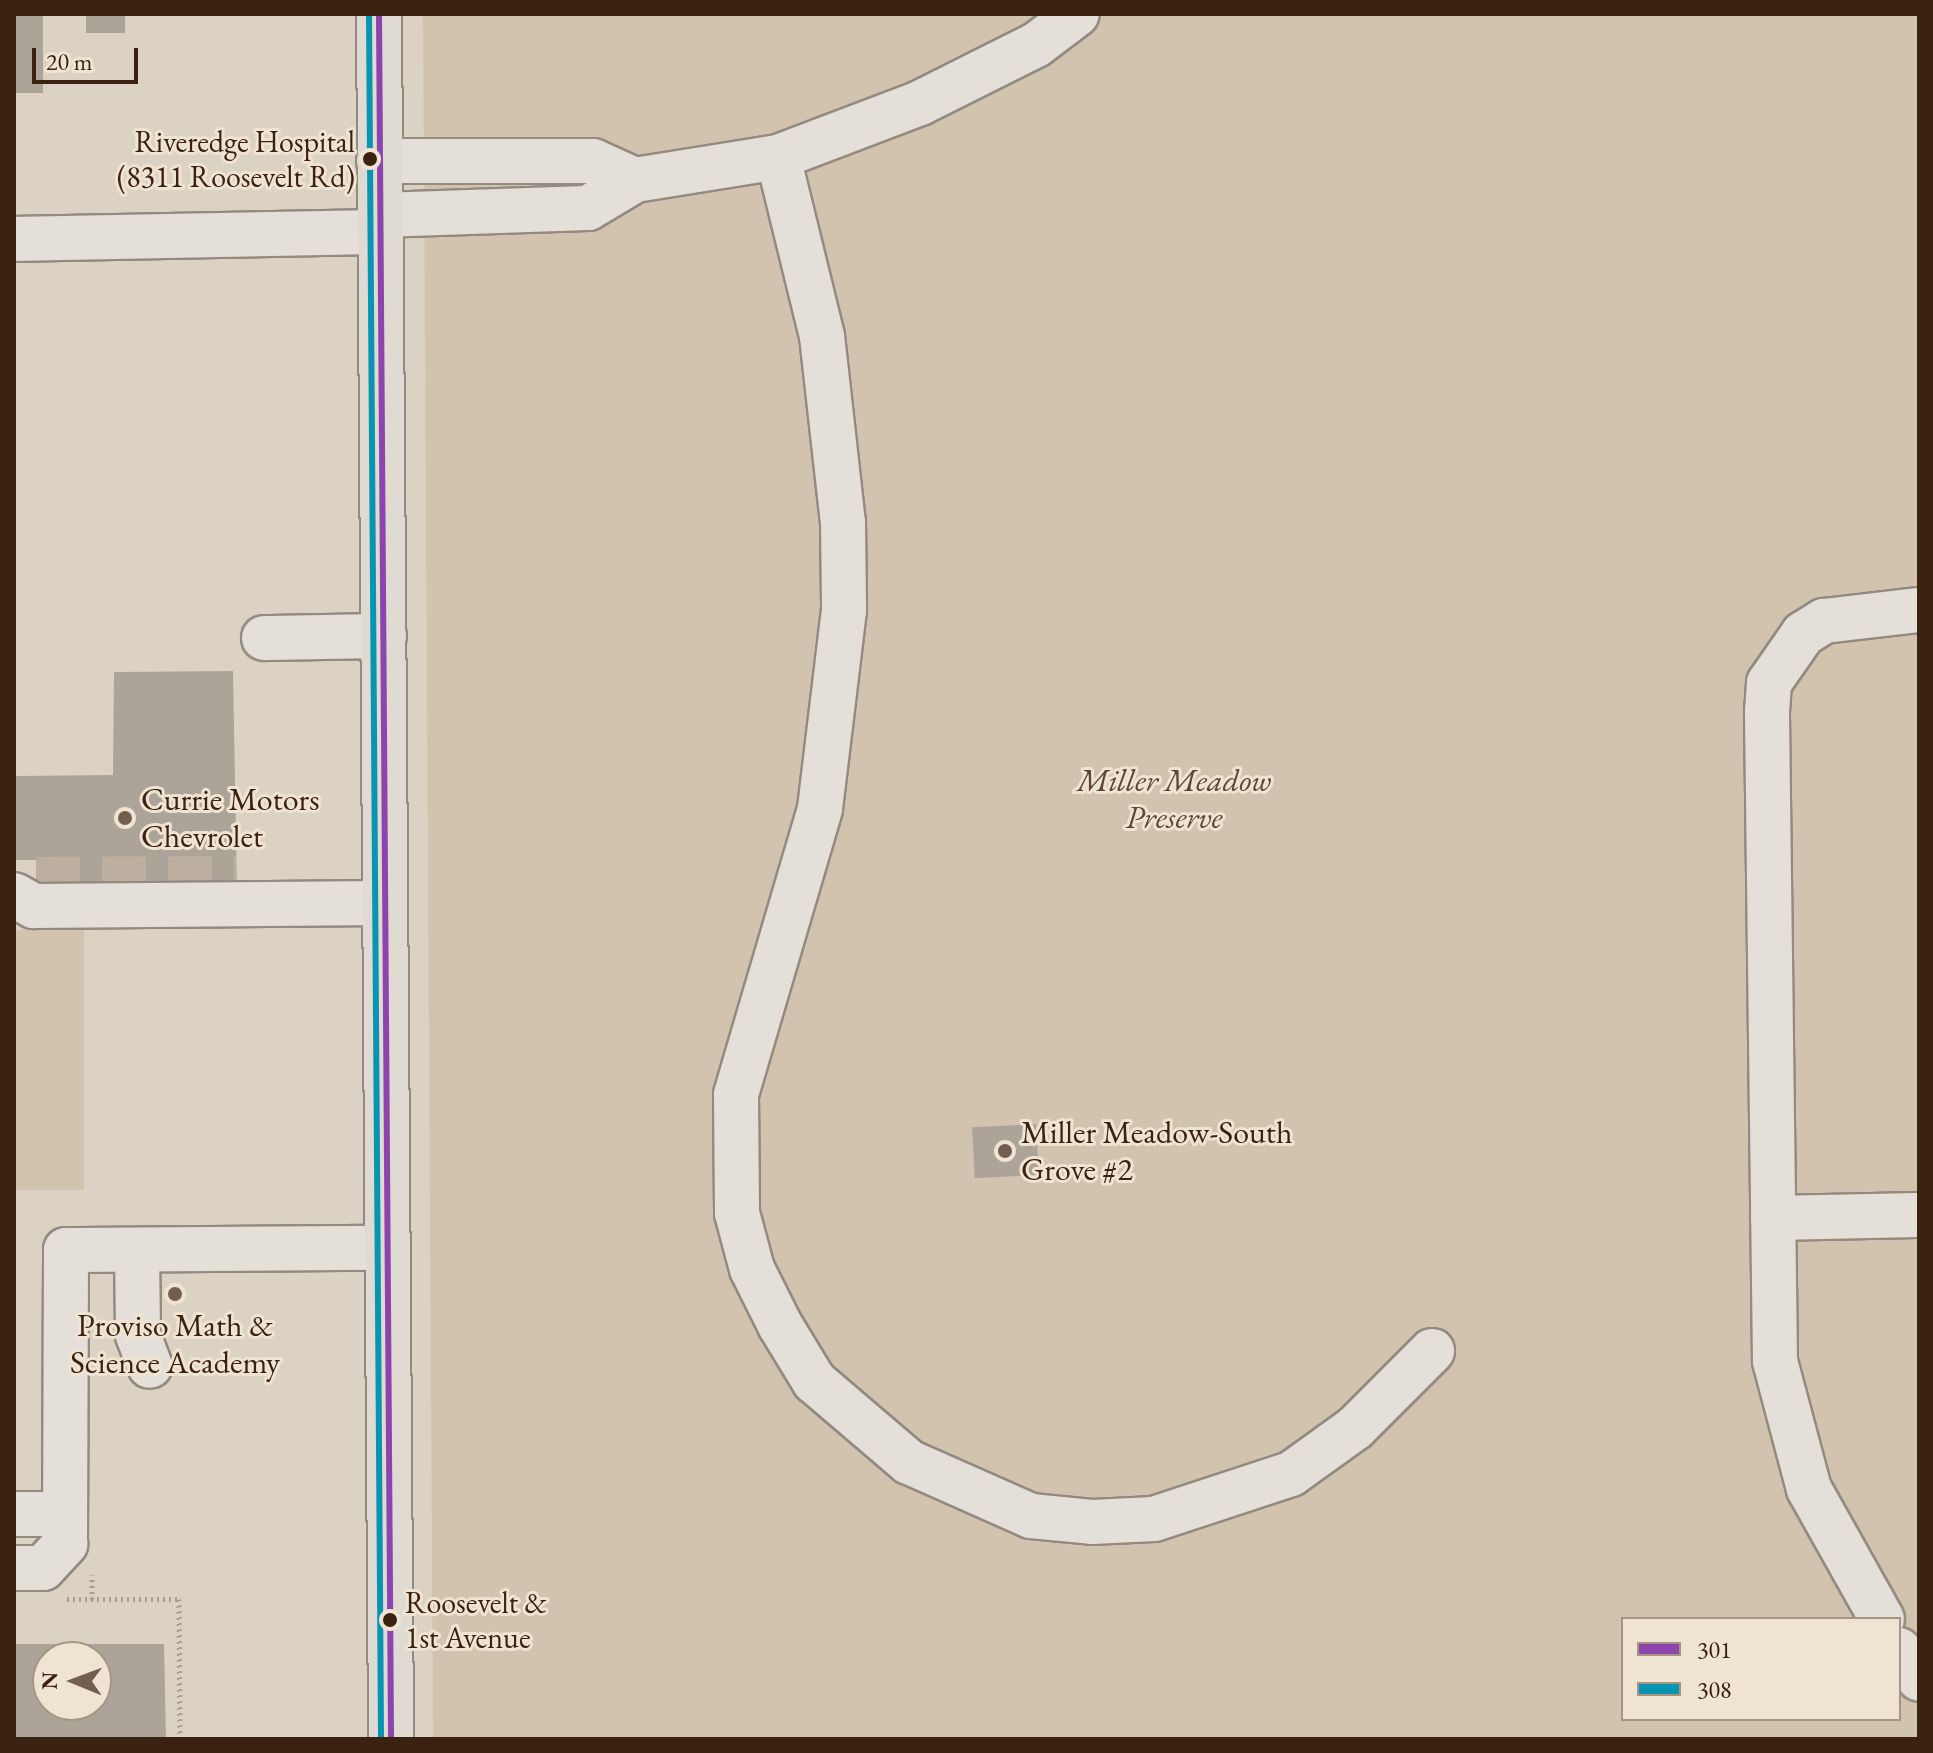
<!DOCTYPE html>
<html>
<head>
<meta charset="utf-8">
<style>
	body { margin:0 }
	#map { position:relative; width:1933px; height:1753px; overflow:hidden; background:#dcd2c4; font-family:"EB Garamond",serif }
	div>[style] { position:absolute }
	.green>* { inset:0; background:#d2c3ae; transform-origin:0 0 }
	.building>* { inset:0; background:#ada499; transform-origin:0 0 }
	.minor-tunnel>* { height:44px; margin-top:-22px; transform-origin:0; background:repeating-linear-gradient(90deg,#bcafa0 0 44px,transparent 0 66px) }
	.path>* { height:5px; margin-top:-2.5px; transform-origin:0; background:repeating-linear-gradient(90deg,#a69e97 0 2px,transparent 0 6px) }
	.roads { filter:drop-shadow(2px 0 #938a80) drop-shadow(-2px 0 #938a80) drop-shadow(0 2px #938a80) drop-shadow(0 -2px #938a80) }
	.minor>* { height:44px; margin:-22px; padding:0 22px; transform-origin:22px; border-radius:22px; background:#e4dfd8 }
	.major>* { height:44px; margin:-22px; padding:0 22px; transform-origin:22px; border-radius:22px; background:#dfdad2 }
	.bus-1>* { height:6px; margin:-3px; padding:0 3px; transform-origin:3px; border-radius:3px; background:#8e44ad }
	.bus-2>* { height:6px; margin:-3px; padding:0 3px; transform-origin:3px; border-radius:3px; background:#0995b2 }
	.dots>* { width:22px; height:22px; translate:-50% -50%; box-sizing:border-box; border:4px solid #efe3d2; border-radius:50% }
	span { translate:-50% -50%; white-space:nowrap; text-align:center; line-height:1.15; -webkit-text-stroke:6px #efe3d2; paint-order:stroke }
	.bus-label { font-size:30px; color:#3a2110 }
	.right { translate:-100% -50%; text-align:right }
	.left { translate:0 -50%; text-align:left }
	.park-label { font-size:32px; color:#5e4633; font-style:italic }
	.poi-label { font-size:32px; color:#3a2110 }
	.frame { position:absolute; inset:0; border:16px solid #3a2110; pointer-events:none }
	.legend { position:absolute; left:1621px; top:1617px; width:280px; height:104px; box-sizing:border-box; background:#efe3d2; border:2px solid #a79584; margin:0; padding:10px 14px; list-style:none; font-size:24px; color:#3a2110 }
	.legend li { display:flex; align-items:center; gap:16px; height:40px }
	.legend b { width:40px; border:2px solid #a79584 }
	.north { position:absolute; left:32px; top:1641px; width:80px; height:80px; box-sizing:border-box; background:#efe3d2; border:2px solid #a79584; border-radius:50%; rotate:271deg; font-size:22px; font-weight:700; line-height:32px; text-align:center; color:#3a2110 }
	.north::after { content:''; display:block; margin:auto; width:28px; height:36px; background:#735f4f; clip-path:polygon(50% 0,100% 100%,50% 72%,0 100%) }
	.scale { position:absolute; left:32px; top:48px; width:106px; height:36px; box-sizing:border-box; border:4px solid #3a2110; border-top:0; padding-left:10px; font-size:24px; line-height:28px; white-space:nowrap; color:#3a2110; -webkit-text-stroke:6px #efe3d2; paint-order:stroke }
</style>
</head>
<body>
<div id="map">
	<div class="green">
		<div style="clip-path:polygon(evenodd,423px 14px,1919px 14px,1919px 1739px,433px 1739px,423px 14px,1623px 1619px,1899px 1619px,1899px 1719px,1623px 1719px,1623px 1619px)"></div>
		<div style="left:84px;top:930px;width:260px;height:70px;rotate:90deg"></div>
	</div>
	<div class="building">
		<div style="left:14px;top:14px;width:29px;height:79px"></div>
		<div style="left:86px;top:14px;width:39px;height:19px"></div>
		<div style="clip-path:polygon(233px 671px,237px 891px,37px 894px,36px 860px,14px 860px,14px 776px,113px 775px,114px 672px)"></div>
		<div style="left:1036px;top:1124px;width:51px;height:64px;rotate:87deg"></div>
		<div style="clip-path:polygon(evenodd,14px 1644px,164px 1644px,166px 1739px,14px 1739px,14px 1644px,48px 1657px,96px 1657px,96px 1705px,48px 1705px,48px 1657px)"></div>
	</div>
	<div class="minor-tunnel">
		<div style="left:36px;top:879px;width:200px;rotate:-0.3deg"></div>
	</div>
	<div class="path">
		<div style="left:67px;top:1599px;width:112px"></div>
		<div style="left:179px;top:1599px;width:140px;rotate:89.6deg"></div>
		<div style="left:92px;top:1599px;width:24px;rotate:-90deg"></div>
	</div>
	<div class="roads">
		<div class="minor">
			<div style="left:778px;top:157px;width:184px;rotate:76.2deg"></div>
			<div style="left:822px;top:336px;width:187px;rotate:83.6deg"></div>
			<div style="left:843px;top:522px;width:88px;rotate:89.3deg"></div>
			<div style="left:844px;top:610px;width:200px;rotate:96.9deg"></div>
			<div style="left:820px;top:809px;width:298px;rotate:106.4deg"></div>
			<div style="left:736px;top:1095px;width:118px;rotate:89.5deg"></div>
			<div style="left:737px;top:1213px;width:58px;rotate:75deg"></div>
			<div style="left:752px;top:1269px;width:63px;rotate:63.4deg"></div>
			<div style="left:780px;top:1325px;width:66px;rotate:58.7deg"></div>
			<div style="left:814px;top:1381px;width:125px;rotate:40.5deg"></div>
			<div style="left:909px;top:1462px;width:133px;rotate:23.9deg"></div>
			<div style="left:1031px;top:1516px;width:61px;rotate:5.6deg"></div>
			<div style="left:1092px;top:1522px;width:62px;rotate:-2.8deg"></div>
			<div style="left:1154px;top:1519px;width:144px;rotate:-18.2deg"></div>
			<div style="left:1291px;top:1474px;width:79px;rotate:-35.7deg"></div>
			<div style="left:1355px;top:1428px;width:109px;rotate:-45deg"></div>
			<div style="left:379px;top:161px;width:214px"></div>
			<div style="left:593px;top:161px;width:46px;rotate:24.3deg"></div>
			<div style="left:380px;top:215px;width:208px;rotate:-1.9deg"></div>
			<div style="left:588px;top:208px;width:55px;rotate:-30.8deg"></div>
			<div style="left:635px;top:180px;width:145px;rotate:-9.1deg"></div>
			<div style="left:778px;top:157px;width:152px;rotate:-20.8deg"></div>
			<div style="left:920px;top:103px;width:130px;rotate:-26.6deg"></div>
			<div style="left:1036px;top:45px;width:51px;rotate:-37.1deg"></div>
			<div style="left:14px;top:239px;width:366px;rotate:-1.1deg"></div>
			<div style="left:264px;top:638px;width:120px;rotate:-1deg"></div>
			<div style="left:14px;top:895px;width:23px;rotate:29deg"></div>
			<div style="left:34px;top:906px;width:350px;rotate:-0.5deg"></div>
			<div style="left:1773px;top:1218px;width:146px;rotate:-1.2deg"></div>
			<div style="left:137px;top:1250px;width:85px;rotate:89.3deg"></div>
			<div style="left:138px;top:1335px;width:33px;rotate:69deg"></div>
			<div style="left:14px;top:1514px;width:51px"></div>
			<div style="left:14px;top:1568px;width:29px"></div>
			<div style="left:43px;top:1568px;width:33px;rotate:-47deg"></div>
			<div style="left:65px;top:1544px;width:294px;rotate:-89.8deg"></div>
			<div style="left:66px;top:1250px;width:322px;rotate:-0.4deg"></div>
			<div style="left:1882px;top:1619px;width:149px;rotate:-119.3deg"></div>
			<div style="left:1809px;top:1489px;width:132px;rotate:-104.9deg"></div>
			<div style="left:1775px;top:1361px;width:649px;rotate:-90.71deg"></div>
			<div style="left:1767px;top:712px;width:29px;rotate:-86deg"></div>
			<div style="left:1769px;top:683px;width:60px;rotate:-55.2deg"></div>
			<div style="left:1803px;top:634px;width:25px;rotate:-32deg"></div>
			<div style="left:1824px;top:621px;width:96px;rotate:-6.6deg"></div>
			<div style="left:1899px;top:1650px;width:35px;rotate:55deg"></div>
		</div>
		<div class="major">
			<div style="left:379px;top:14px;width:1725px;rotate:89.6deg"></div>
		</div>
	</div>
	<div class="bus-1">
		<div style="left:379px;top:14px;width:1725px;rotate:89.6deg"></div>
	</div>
	<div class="bus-2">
		<div style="left:369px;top:14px;width:1725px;rotate:89.6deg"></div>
	</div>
	<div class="dots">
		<div style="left:370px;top:159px;background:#3a2110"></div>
		<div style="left:125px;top:818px;background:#735f4f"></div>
		<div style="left:1005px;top:1151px;background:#735f4f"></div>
		<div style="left:175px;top:1294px;background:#735f4f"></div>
		<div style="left:390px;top:1620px;background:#3a2110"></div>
	</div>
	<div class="bus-label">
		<span class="right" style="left:355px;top:159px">Riveredge Hospital<br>(8311 Roosevelt Rd)</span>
		<span class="left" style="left:405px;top:1620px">Roosevelt &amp;<br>1st Avenue</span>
	</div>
	<div class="park-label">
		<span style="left:1174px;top:799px">Miller Meadow<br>Preserve</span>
	</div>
	<div class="poi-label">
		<span class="left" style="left:141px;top:818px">Currie Motors<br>Chevrolet</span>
		<span class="left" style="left:1021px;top:1151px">Miller Meadow-South<br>Grove #2</span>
		<span style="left:175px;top:1344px">Proviso Math &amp;<br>Science Academy</span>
	</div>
	<div class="frame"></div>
	<ul class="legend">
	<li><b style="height:10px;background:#8e44ad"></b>301</li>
	<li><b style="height:10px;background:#0995b2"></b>308</li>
	</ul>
	<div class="north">N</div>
	<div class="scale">20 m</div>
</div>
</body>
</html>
